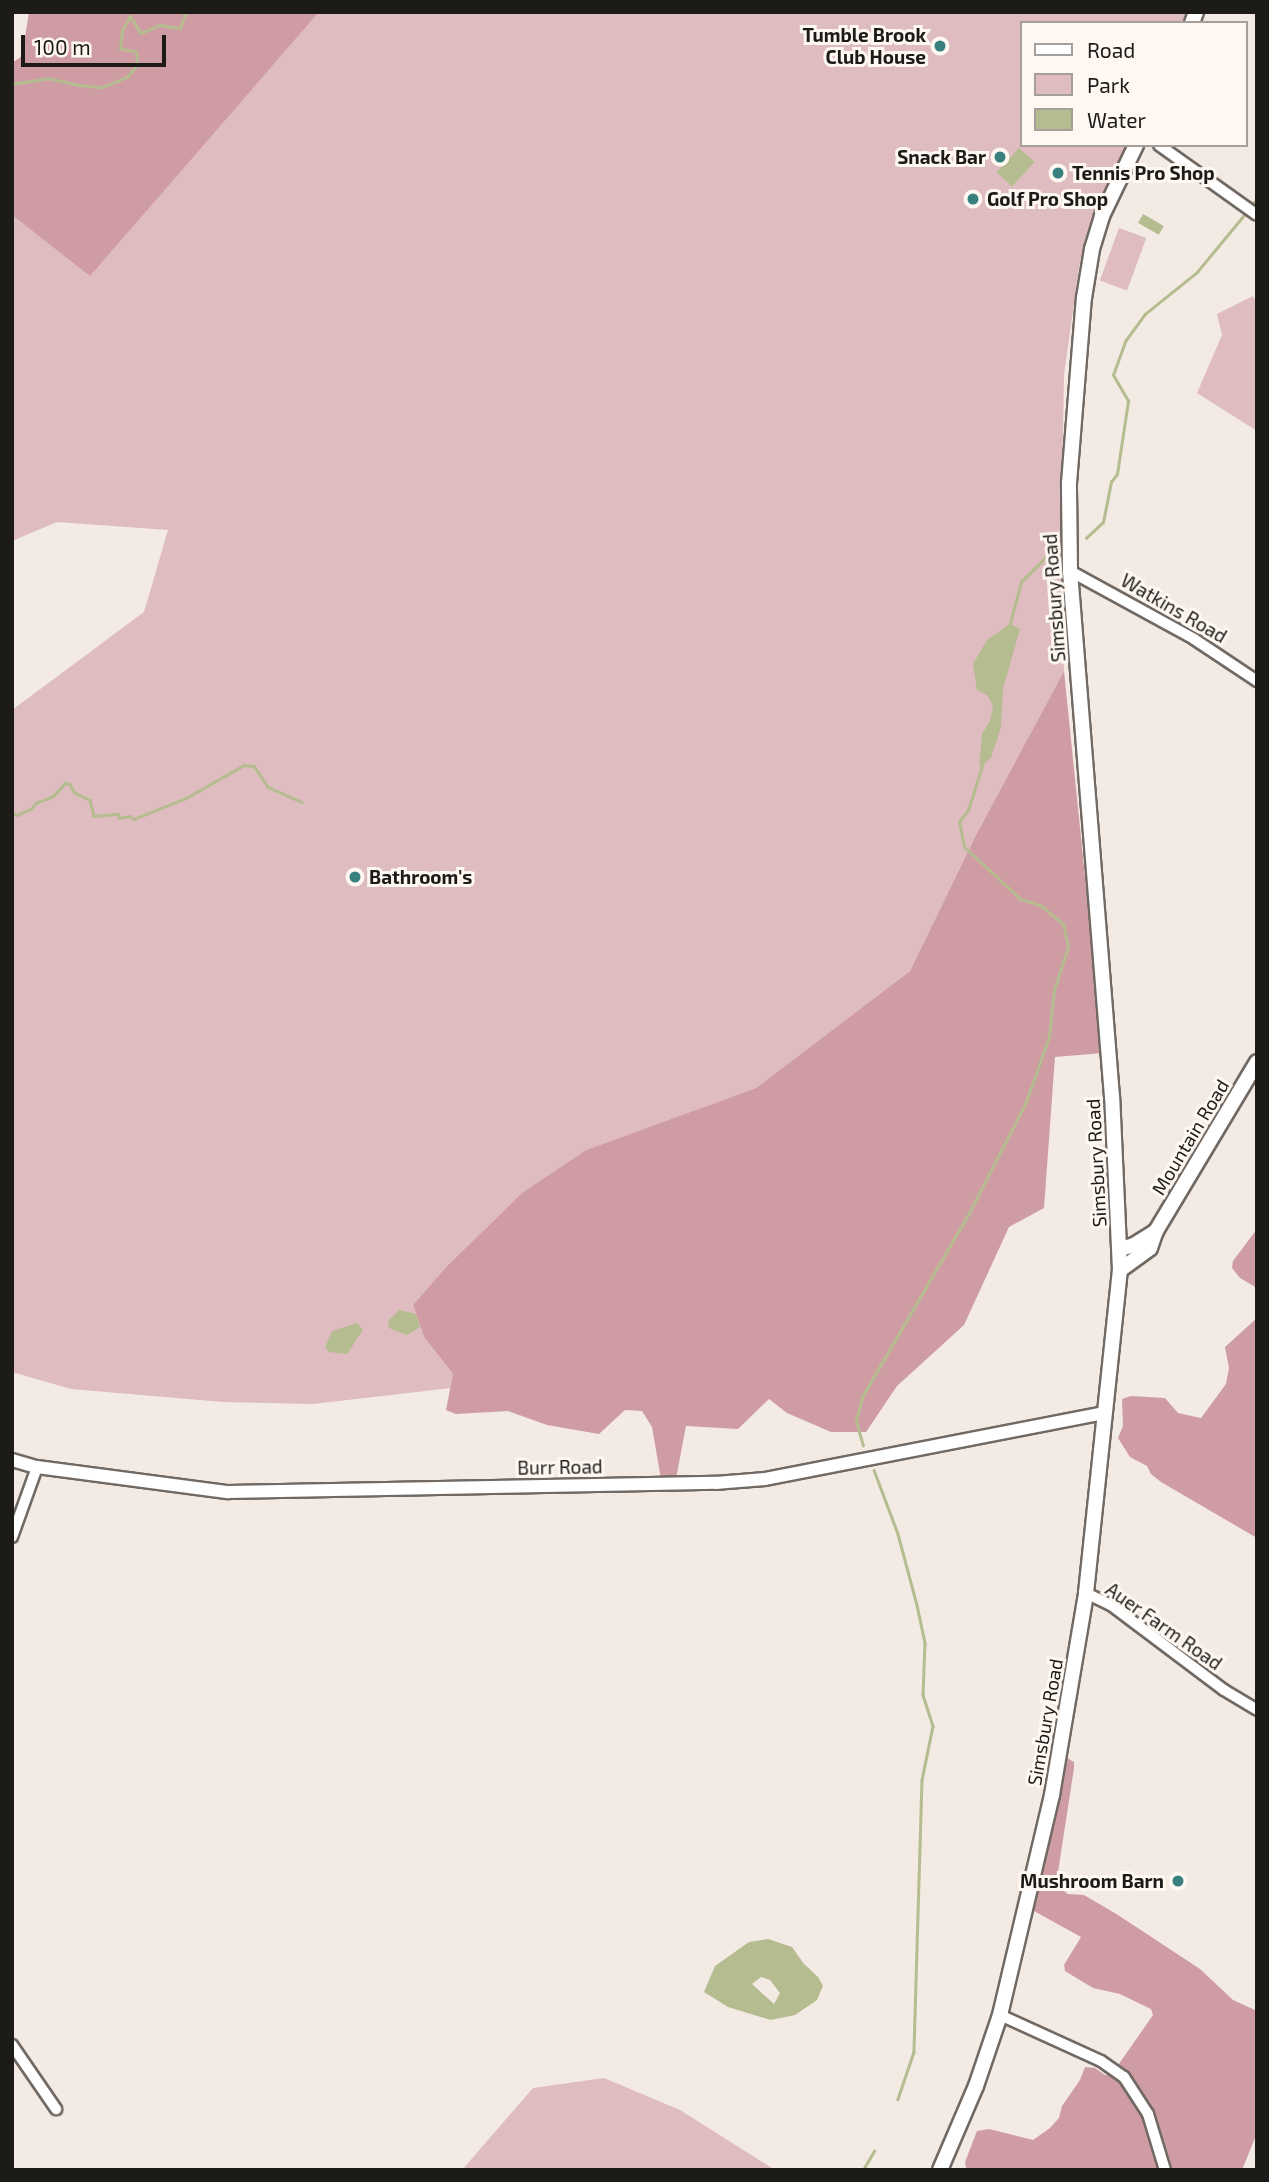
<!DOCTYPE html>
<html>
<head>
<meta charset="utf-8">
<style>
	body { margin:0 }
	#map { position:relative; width:1269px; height:2182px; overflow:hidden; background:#f2eae3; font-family:"Exo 2",sans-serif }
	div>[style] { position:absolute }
	.green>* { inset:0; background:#dfbcc0; transform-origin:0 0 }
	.forest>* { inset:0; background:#cf9ca3 }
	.water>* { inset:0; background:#b5bc8f; transform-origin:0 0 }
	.stream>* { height:2.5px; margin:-1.25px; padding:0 1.25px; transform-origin:1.25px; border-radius:1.25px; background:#b5bc8f }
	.roads { filter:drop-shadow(2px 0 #716963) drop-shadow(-2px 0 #716963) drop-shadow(0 2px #716963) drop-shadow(0 -2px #716963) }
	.minor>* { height:10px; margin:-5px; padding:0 5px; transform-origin:5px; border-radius:5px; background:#fff }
	.tertiary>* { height:12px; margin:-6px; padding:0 6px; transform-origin:6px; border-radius:6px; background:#fff }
	.secondary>* { height:14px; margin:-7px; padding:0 7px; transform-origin:7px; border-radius:7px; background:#fff }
	.dots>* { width:19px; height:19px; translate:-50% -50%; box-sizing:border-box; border:4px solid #fef7f2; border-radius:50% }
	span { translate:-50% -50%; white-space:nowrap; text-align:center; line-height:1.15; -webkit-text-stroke:6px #fef7f2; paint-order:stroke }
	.poi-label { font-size:19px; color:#1d1b18; font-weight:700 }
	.right { translate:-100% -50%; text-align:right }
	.left { translate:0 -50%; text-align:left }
	.street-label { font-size:19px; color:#1d1b18 }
	.frame { position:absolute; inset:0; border:14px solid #1d1b18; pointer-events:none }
	.legend { position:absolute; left:1020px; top:21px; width:228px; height:126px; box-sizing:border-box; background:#fef7f2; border:2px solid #a49f9b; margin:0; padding:9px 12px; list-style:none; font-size:21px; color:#1d1b18 }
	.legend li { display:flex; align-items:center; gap:14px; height:35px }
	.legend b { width:35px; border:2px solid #a49f9b }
	.scale { position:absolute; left:21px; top:35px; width:145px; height:32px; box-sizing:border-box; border:4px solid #1d1b18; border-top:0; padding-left:9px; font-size:21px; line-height:24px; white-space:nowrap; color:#1d1b18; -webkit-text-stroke:5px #fef7f2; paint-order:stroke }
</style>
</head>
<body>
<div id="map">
	<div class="green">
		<div style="clip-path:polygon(319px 12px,1188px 12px,1185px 23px,1022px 23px,1022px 145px,1126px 145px,1086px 236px,1079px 267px,1064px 375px,1061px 550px,1064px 671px,976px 835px,910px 971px,756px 1088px,586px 1150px,523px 1192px,446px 1267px,413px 1305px,424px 1337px,453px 1374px,451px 1388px,313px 1404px,223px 1402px,71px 1389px,12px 1372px,12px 710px,144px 612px,168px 530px,57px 522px,12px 541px,12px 215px,90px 275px)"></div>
		<div style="left:1119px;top:228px;width:29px;height:56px;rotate:20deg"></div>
		<div style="clip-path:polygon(1253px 296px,1257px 303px,1257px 431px,1197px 393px,1222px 335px,1217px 314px)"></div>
		<div style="clip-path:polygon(604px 2078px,680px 2110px,775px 2170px,462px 2170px,533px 2088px)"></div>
	</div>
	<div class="forest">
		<div style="clip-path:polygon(29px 12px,319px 12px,90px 276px,12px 215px,12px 63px,22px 56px)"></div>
		<div style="clip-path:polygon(1064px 671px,1103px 1053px,1055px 1057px,1044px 1208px,1009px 1227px,964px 1325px,897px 1386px,866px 1432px,831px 1432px,787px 1413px,769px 1399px,738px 1429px,686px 1426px,675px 1484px,662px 1485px,652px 1427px,642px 1411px,625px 1410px,599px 1434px,547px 1425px,508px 1411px,456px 1414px,446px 1410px,453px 1374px,424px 1337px,413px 1305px,446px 1267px,523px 1192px,586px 1150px,756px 1088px,910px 971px,976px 835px)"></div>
		<div style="clip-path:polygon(1257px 1229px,1257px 1288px,1240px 1278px,1232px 1268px,1233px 1261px)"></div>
		<div style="clip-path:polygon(1257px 1318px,1257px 1538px,1161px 1482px,1151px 1474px,1147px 1466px,1130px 1457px,1118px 1438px,1123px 1426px,1122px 1399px,1131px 1396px,1165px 1398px,1178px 1413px,1201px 1418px,1226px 1384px,1229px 1368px,1225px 1347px)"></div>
		<div style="clip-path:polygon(1067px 1758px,1074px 1762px,1074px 1768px,1056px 1885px,1068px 1894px,1084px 1895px,1118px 1915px,1200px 1969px,1233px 2000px,1257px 2011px,1257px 2133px,1242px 2170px,966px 2168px,965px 2162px,977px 2131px,989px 2129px,1033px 2140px,1050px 2128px,1059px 2118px,1062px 2106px,1080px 2080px,1085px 2067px,1095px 2068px,1105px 2075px,1112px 2074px,1153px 2015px,1151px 2009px,1120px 1994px,1093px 1988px,1065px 1971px,1064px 1965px,1081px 1937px,1034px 1911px)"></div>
	</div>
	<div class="water">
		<div style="left:1019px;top:148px;width:21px;height:33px;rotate:43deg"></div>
		<div style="left:1143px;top:214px;width:24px;height:10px;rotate:30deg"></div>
		<div style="clip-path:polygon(1010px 624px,1020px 629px,1003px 689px,1001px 727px,991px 758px,979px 767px,982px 734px,990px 721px,993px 706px,988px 696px,977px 690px,973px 664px,987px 640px)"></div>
		<div style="clip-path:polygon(399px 1310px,416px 1314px,420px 1327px,407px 1335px,389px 1328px,388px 1321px)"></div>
		<div style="clip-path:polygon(357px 1323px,363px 1330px,347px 1354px,329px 1352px,325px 1347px,332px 1331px)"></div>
		<div style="clip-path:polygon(evenodd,768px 1939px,792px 1947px,804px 1964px,818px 1977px,823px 1986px,817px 2000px,795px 2015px,771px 2020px,728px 2007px,704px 1992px,715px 1966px,749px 1942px,768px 1939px,761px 1977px,770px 1980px,780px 1993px,774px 2004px,752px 1984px,761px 1977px)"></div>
	</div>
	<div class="stream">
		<div style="left:12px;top:84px;width:36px;rotate:-9deg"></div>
		<div style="left:48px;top:78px;width:31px;rotate:13deg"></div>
		<div style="left:78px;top:85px;width:25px;rotate:5deg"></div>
		<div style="left:103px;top:87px;width:26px;rotate:-23deg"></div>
		<div style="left:127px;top:77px;width:16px;rotate:-50deg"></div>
		<div style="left:137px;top:65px;width:13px;rotate:-94deg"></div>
		<div style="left:136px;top:52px;width:16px;rotate:-169deg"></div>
		<div style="left:120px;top:49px;width:18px;rotate:-84deg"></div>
		<div style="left:122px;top:31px;width:17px;rotate:-62deg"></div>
		<div style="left:130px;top:16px;width:20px;rotate:57deg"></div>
		<div style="left:141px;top:33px;width:21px;rotate:-23deg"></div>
		<div style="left:160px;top:25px;width:20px;rotate:9deg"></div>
		<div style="left:180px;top:28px;width:14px;rotate:-69deg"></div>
		<div style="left:185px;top:15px;width:5px;rotate:-143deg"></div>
		<div style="left:1254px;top:202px;width:3px"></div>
		<div style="left:1086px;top:538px;width:23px;rotate:-43deg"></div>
		<div style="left:1103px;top:522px;width:41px;rotate:-78.7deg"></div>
		<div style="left:1111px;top:482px;width:10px;rotate:-53deg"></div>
		<div style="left:1117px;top:474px;width:74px;rotate:-81.4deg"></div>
		<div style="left:1128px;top:401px;width:30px;rotate:-120deg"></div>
		<div style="left:1113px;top:375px;width:37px;rotate:-70deg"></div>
		<div style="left:1126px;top:340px;width:32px;rotate:-54deg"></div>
		<div style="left:1145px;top:314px;width:67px;rotate:-38.9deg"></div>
		<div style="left:1197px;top:272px;width:74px;rotate:-50.5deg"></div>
		<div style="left:1009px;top:627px;width:47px;rotate:-75.1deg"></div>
		<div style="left:1021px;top:582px;width:40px;rotate:-45deg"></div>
		<div style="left:1049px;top:554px;width:13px;rotate:-18deg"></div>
		<div style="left:12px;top:813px;width:5px;rotate:22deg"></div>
		<div style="left:17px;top:815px;width:15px;rotate:-23deg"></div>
		<div style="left:31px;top:809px;width:8px;rotate:-50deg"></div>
		<div style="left:36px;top:803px;width:18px;rotate:-22deg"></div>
		<div style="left:53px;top:796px;width:18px;rotate:-47deg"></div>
		<div style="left:65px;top:783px;width:5px;rotate:11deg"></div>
		<div style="left:70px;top:784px;width:10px;rotate:61deg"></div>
		<div style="left:75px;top:793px;width:17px;rotate:25deg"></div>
		<div style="left:90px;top:800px;width:16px;rotate:76deg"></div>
		<div style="left:94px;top:816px;width:24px;rotate:-5deg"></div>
		<div style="left:118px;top:814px;width:4px;rotate:76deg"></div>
		<div style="left:119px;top:818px;width:10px;rotate:-11deg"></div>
		<div style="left:129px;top:816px;width:6px;rotate:31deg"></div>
		<div style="left:134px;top:819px;width:56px;rotate:-22deg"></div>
		<div style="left:186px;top:798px;width:67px;rotate:-29.6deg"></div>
		<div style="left:244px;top:765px;width:10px;rotate:6deg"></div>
		<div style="left:254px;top:766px;width:25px;rotate:56deg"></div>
		<div style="left:268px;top:787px;width:37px;rotate:24deg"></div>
		<div style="left:863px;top:1446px;width:26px;rotate:-106deg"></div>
		<div style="left:856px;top:1421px;width:25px;rotate:-76deg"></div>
		<div style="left:862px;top:1397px;width:213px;rotate:-59.8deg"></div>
		<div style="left:969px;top:1213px;width:125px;rotate:-62.8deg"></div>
		<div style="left:1026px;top:1102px;width:69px;rotate:-70.5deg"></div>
		<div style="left:1049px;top:1037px;width:47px;rotate:-83.9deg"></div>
		<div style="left:1054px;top:990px;width:45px;rotate:-72deg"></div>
		<div style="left:1068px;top:947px;width:24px;rotate:-102deg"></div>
		<div style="left:1063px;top:924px;width:28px;rotate:-141deg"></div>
		<div style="left:1041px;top:906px;width:22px;rotate:-162deg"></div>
		<div style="left:1020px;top:899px;width:76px;rotate:-137.1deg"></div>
		<div style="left:964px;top:847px;width:25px;rotate:-101deg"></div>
		<div style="left:959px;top:822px;width:15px;rotate:-53deg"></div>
		<div style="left:968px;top:810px;width:49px;rotate:-72.3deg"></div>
		<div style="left:874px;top:1470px;width:68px;rotate:69.4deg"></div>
		<div style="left:898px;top:1534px;width:73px;rotate:75deg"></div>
		<div style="left:917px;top:1605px;width:39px;rotate:78deg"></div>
		<div style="left:925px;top:1643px;width:52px;rotate:92.2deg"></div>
		<div style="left:923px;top:1695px;width:33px;rotate:72deg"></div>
		<div style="left:933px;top:1726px;width:55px;rotate:101.5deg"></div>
		<div style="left:922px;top:1780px;width:272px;rotate:91.7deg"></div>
		<div style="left:914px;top:2052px;width:50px;rotate:108.8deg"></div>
		<div style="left:863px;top:2170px;width:22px;rotate:-60deg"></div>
	</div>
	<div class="roads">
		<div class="minor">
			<div style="left:1159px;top:145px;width:120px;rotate:35.5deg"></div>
			<div style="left:1070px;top:571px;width:141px;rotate:28.7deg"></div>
			<div style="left:1194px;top:639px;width:76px;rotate:33.7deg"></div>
			<div style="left:12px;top:1537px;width:74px;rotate:-70.3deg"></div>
			<div style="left:1086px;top:1593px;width:28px;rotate:26deg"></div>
			<div style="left:1111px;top:1605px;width:141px;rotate:37deg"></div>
			<div style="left:1224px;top:1690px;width:39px;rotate:31deg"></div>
			<div style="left:1000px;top:2015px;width:111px;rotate:24.5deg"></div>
			<div style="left:1101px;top:2061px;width:28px;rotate:35deg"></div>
			<div style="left:1124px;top:2077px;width:44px;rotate:57deg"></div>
			<div style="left:1148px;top:2114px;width:59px;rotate:73.1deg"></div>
			<div style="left:12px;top:2045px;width:78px;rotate:55.5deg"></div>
		</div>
		<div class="tertiary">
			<div style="left:12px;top:1460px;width:26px;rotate:16deg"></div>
			<div style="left:37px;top:1467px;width:193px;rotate:7.5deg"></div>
			<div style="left:228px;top:1492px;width:488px;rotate:-1.1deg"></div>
			<div style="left:716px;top:1483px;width:49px;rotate:-4.7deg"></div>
			<div style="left:765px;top:1479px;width:344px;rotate:-11deg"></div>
		</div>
		<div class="secondary">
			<div style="left:1192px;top:23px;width:12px;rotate:-70deg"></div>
			<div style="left:1120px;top:1249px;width:15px;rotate:-16deg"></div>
			<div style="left:1134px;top:1245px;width:26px;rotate:-32deg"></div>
			<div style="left:1120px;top:1270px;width:37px;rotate:-36deg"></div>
			<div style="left:1150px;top:1248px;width:18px;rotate:-71deg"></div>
			<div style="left:1156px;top:1231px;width:197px;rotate:-59.1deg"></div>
			<div style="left:940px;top:2170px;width:91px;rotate:-66.8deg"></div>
			<div style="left:976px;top:2086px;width:75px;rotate:-71.3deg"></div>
			<div style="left:1000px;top:2015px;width:226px;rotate:-76.7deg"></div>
			<div style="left:1052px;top:1795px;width:205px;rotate:-80.4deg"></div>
			<div style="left:1086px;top:1593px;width:325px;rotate:-84deg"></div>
			<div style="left:1120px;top:1270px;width:173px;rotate:-92.6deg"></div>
			<div style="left:1112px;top:1097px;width:528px;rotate:-94.57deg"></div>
			<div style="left:1070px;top:571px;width:88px;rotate:-90.7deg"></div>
			<div style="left:1069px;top:483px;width:186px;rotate:-85.4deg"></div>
			<div style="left:1084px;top:298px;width:50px;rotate:-80.7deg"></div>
			<div style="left:1092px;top:249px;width:34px;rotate:-73deg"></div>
			<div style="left:1102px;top:216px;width:79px;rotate:-64.4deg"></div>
		</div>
	</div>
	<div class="dots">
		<div style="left:940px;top:46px;background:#37807d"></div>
		<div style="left:1000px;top:157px;background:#37807d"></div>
		<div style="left:1058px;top:173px;background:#37807d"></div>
		<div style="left:973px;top:199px;background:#37807d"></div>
		<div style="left:355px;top:877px;background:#37807d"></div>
		<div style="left:1178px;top:1881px;background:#37807d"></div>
	</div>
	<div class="poi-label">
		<span class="right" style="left:926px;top:46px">Tumble Brook<br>Club House</span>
		<span class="right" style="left:986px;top:157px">Snack Bar</span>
		<span class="left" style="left:1072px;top:173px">Tennis Pro Shop</span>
		<span class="left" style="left:987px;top:199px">Golf Pro Shop</span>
		<span class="left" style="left:369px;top:877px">Bathroom's</span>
		<span class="right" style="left:1164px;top:1881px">Mushroom Barn</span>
	</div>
	<div class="street-label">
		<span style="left:1054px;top:598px;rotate:-94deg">Simsbury Road</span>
		<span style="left:1174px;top:608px;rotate:30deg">Watkins Road</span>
		<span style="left:1190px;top:1137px;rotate:-59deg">Mountain Road</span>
		<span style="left:1096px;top:1163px;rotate:-93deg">Simsbury Road</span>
		<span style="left:560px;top:1467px;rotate:-1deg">Burr Road</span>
		<span style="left:1164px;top:1626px;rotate:35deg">Auer Farm Road</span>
		<span style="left:1045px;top:1722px;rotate:-80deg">Simsbury Road</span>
	</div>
	<div class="frame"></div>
	<ul class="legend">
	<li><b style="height:9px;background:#fff"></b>Road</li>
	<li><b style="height:19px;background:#dfbcc0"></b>Park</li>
	<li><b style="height:19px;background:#b5bc8f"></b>Water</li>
	</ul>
	<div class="scale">100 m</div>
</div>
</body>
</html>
